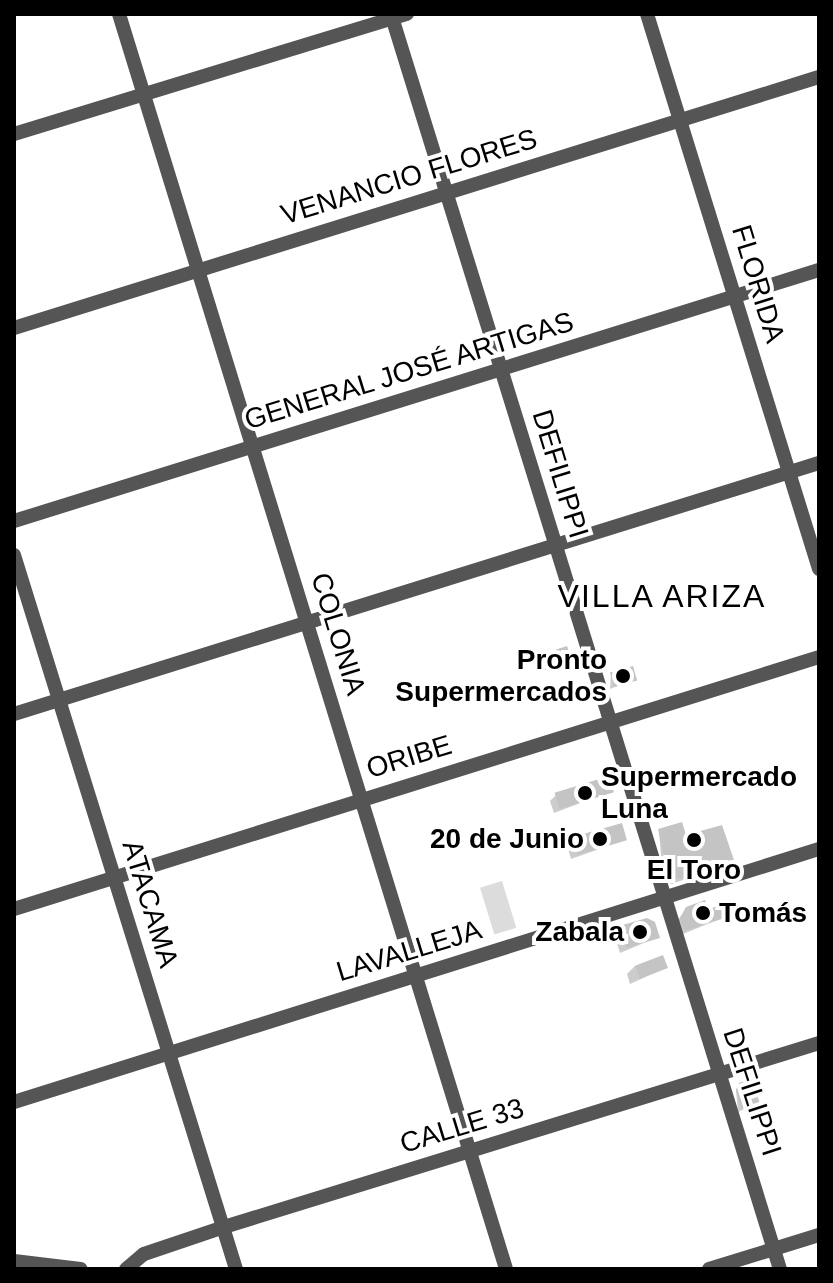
<!DOCTYPE html>
<html>
<head>
<meta charset="utf-8">
<style>
	body { margin:0 }
	#map { position:relative; width:833px; height:1283px; overflow:hidden; background:#fff; font-family:Arial,sans-serif }
	div>[style] { position:absolute }
	.green>* { inset:0; background:#dcdcdc; transform-origin:0 0 }
	.shadow>* { inset:0; background:#0003 }
	.building>* { inset:0; background:#c4c4c4; transform-origin:0 0 }
	.minor>* { height:14px; margin:-7px; padding:0 7px; transform-origin:7px; border-radius:7px; background:#555 }
	.dots>* { width:22px; height:22px; translate:-50% -50%; box-sizing:border-box; border:4px solid #fff; border-radius:50% }
	span { translate:-50% -50%; white-space:nowrap; text-align:center; line-height:1.15; -webkit-text-stroke:8px #fff; paint-order:stroke }
	.street-label { font-size:28px; color:#000 }
	.poi-label { font-size:28px; color:#000; font-weight:700 }
	.right { translate:-100% -50%; text-align:right }
	.left { translate:0 -50%; text-align:left }
	.quarter-label { font-size:32px; color:#000; letter-spacing:2px }
	.frame { position:absolute; inset:0; border:16px solid #000; pointer-events:none }
</style>
</head>
<body>
<div id="map">
	<div class="green">
		<div style="left:502px;top:881px;width:49px;height:23px;rotate:73deg"></div>
	</div>
	<div class="shadow">
		<div style="clip-path:polygon(539px 656px,569px 660px,539px 672px)"></div>
		<div style="clip-path:polygon(611px 674px,635px 679px,610px 689px)"></div>
		<div style="clip-path:polygon(612px 791px,554px 813px,550px 801px,556px 795px)"></div>
		<div style="clip-path:polygon(659px 831px,732px 862px,672px 884px,663px 881px)"></div>
		<div style="clip-path:polygon(573px 839px,625px 840px,571px 859px,567px 845px)"></div>
		<div style="clip-path:polygon(687px 908px,707px 912px,722px 918px,678px 936px,674px 925px)"></div>
		<div style="clip-path:polygon(620px 928px,658px 937px,620px 953px,614px 934px)"></div>
		<div style="clip-path:polygon(635px 966px,665px 968px,630px 984px,627px 974px)"></div>
		<div style="clip-path:polygon(740px 1085px,757px 1103px,738px 1112px,736px 1089px)"></div>
	</div>
	<div class="building">
		<div style="left:567px;top:646px;width:16px;height:30px;rotate:72deg"></div>
		<div style="left:633px;top:666px;width:15px;height:24px;rotate:74deg"></div>
		<div style="left:609px;top:776px;width:17px;height:57px;rotate:73deg"></div>
		<div style="clip-path:polygon(682px 822px,686px 835px,722px 825px,735px 863px,679px 879px,668px 875px,658px 829px)"></div>
		<div style="left:622px;top:823px;width:18px;height:52px;rotate:74deg"></div>
		<div style="clip-path:polygon(705px 900px,708px 909px,721px 905px,725px 918px,684px 931px,680px 918px,686px 907px)"></div>
		<div style="clip-path:polygon(647px 918px,655px 922px,660px 938px,626px 948px,619px 926px)"></div>
		<div style="left:663px;top:955px;width:14px;height:30px;rotate:69deg"></div>
		<div style="clip-path:polygon(752px 1079px,760px 1104px,741px 1109px,736px 1091px,739px 1083px)"></div>
	</div>
	<div class="minor">
		<div style="left:119px;top:14px;width:1313px;rotate:72.86deg"></div>
		<div style="left:391px;top:14px;width:1314px;rotate:72.78deg"></div>
		<div style="left:647px;top:14px;width:581px;rotate:72.78deg"></div>
		<div style="left:14px;top:134px;width:411px;rotate:-17deg"></div>
		<div style="left:14px;top:328px;width:843px;rotate:-17.32deg"></div>
		<div style="left:14px;top:521px;width:843px;rotate:-17.32deg"></div>
		<div style="left:14px;top:555px;width:748px;rotate:72.73deg"></div>
		<div style="left:14px;top:714px;width:843px;rotate:-17.32deg"></div>
		<div style="left:14px;top:909px;width:844px;rotate:-17.38deg"></div>
		<div style="left:14px;top:1102px;width:844px;rotate:-17.45deg"></div>
		<div style="left:14px;top:1261px;width:67px;rotate:6.8deg"></div>
		<div style="left:126px;top:1269px;width:23px;rotate:-40deg"></div>
		<div style="left:144px;top:1254px;width:84px;rotate:-18.6deg"></div>
		<div style="left:224px;top:1227px;width:623px;rotate:-17.18deg"></div>
		<div style="left:709px;top:1269px;width:115px;rotate:-17.2deg"></div>
	</div>
	<div class="dots">
		<div style="left:623px;top:676px;background:#000"></div>
		<div style="left:585px;top:793px;background:#000"></div>
		<div style="left:600px;top:839px;background:#000"></div>
		<div style="left:694px;top:840px;background:#000"></div>
		<div style="left:703px;top:913px;background:#000"></div>
		<div style="left:640px;top:932px;background:#000"></div>
	</div>
	<div class="street-label">
		<span style="left:409px;top:177px;rotate:-17deg">VENANCIO FLORES</span>
		<span style="left:758px;top:284px;rotate:73deg">FLORIDA</span>
		<span style="left:409px;top:371px;rotate:-17deg">GENERAL JOSÉ ARTIGAS</span>
		<span style="left:560px;top:474px;rotate:73deg">DEFILIPPI</span>
		<span style="left:338px;top:634px;rotate:73deg">COLONIA</span>
		<span style="left:409px;top:757px;rotate:-17deg">ORIBE</span>
		<span style="left:150px;top:904px;rotate:73deg">ATACAMA</span>
		<span style="left:409px;top:951px;rotate:-17deg">LAVALLEJA</span>
		<span style="left:752px;top:1092px;rotate:72deg">DEFILIPPI</span>
		<span style="left:462px;top:1126px;rotate:-17deg">CALLE 33</span>
	</div>
	<div class="poi-label">
		<span class="right" style="left:607px;top:676px">Pronto<br>Supermercados</span>
		<span class="left" style="left:601px;top:793px">Supermercado<br>Luna</span>
		<span class="right" style="left:584px;top:839px">20 de Junio</span>
		<span style="left:694px;top:870px">El Toro</span>
		<span class="left" style="left:719px;top:913px">Tomás</span>
		<span class="right" style="left:624px;top:932px">Zabala</span>
	</div>
	<div class="quarter-label">
		<span style="left:662px;top:596px">VILLA ARIZA</span>
	</div>
	<div class="frame"></div>
</div>
</body>
</html>
